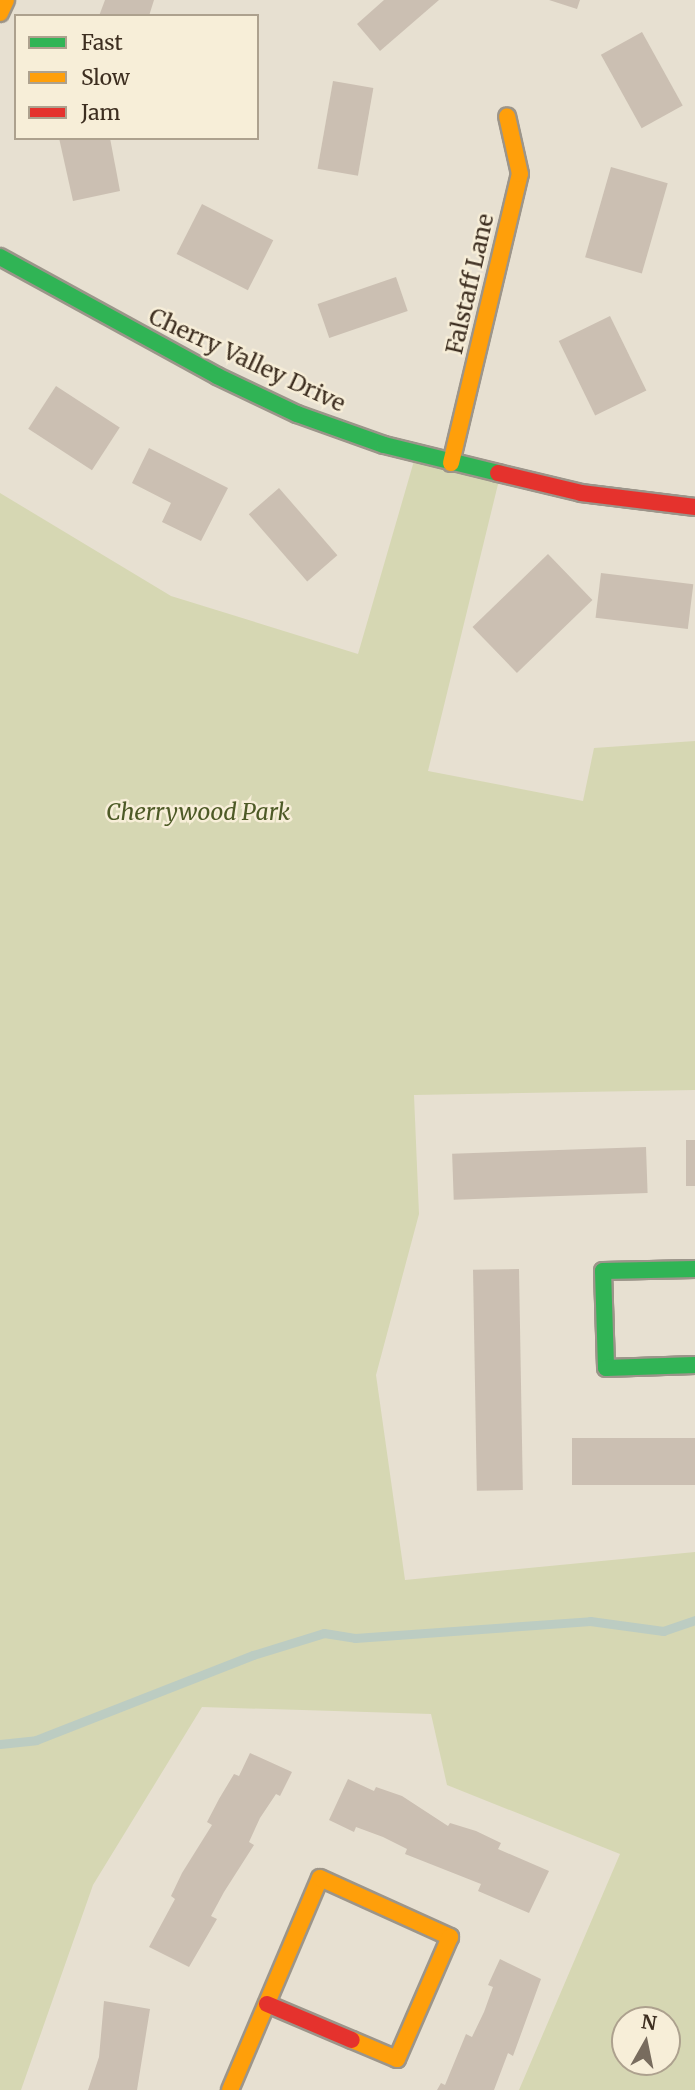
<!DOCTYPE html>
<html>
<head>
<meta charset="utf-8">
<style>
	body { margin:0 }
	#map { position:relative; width:695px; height:2090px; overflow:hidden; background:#e7e0d1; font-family:Merriweather,serif }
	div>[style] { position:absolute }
	.green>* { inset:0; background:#d6d7b3 }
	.stream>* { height:9px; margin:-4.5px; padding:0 4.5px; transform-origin:4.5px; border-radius:4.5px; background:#bcccc2 }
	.building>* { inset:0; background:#cbbfb2; transform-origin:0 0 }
	.roads { filter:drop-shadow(2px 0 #9c958a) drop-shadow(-2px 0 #9c958a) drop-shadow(0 2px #9c958a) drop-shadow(0 -2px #9c958a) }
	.fast>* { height:16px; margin:-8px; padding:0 8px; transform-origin:8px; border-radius:8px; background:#30b455 }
	.slow>* { height:16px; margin:-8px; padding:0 8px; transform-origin:8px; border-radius:8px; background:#ff9f0a }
	.jam>* { height:16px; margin:-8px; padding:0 8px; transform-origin:8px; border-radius:8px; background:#e5322d }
	span { translate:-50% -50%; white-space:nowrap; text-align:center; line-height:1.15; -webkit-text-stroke:5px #f7eed8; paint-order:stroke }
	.street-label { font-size:23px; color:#3d2e20 }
	.park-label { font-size:23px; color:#4d5a26; font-style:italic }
	.legend { position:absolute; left:14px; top:14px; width:245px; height:126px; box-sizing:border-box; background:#f7eed8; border:2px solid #ada18e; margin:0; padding:9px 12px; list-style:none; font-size:21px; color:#3d2e20 }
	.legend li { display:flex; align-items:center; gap:14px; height:35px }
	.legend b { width:35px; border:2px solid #ada18e }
	.north { position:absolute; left:611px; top:2006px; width:70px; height:70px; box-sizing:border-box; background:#f7eed8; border:2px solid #ada18e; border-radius:50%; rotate:9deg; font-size:19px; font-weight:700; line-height:28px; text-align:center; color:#3d2e20 }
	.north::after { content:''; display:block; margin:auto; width:24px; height:32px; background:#786c5e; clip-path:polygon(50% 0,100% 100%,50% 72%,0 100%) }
</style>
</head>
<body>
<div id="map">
	<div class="green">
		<div style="clip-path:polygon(evenodd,416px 454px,500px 476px,428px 771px,583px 801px,594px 748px,695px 741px,695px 1090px,414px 1095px,419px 1214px,376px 1375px,405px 1580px,695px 1552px,695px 2090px,519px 2090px,620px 1854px,447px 1785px,431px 1714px,202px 1707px,93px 1885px,21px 2090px,0 2090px,0 493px,171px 596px,358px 654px,416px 454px,625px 2020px,667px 2020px,667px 2062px,625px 2062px,625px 2020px)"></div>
	</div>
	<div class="stream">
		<div style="left:0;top:1744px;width:36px;rotate:-6deg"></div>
		<div style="left:36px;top:1740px;width:233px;rotate:-21.4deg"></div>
		<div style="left:253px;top:1655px;width:74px;rotate:-17.2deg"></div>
		<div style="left:324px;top:1633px;width:31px;rotate:9deg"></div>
		<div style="left:355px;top:1638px;width:236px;rotate:-4.1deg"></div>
		<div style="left:590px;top:1621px;width:74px;rotate:7.8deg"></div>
		<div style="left:663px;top:1631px;width:34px;rotate:-19deg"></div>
	</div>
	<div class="building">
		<div style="clip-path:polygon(105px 0,154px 0,149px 16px,99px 16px)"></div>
		<div style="clip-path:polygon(384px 0,439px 0,380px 51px,357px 24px)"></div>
		<div style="clip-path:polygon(549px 0,580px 0,577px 9px)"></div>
		<div style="left:642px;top:32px;width:84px;height:47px;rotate:61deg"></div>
		<div style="left:333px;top:81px;width:41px;height:89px;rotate:10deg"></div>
		<div style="clip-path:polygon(59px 138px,110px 138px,120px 191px,73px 201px)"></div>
		<div style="left:611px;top:167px;width:59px;height:94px;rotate:16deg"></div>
		<div style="left:202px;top:204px;width:80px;height:56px;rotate:27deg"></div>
		<div style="left:396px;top:277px;width:36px;height:83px;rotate:71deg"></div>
		<div style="left:610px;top:316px;width:83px;height:57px;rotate:64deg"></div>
		<div style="left:56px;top:386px;width:76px;height:51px;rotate:33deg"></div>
		<div style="clip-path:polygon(149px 448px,228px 488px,201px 541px,162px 522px,171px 503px,132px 483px)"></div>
		<div style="left:279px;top:488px;width:89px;height:40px;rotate:49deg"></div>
		<div style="left:548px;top:554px;width:64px;height:105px;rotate:46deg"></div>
		<div style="left:601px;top:573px;width:93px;height:45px;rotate:7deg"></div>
		<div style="left:686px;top:1140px;width:9px;height:46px"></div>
		<div style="left:646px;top:1147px;width:46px;height:194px;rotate:88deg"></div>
		<div style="left:519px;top:1269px;width:221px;height:46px;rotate:89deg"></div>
		<div style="left:695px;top:1438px;width:47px;height:123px;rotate:90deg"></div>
		<div style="clip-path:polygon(250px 1753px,292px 1772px,280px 1796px,276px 1794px,260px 1818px,249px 1842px,254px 1845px,224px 1892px,211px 1916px,217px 1919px,189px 1967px,149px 1947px,175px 1899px,171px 1896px,182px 1873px,212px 1825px,207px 1822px,219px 1799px,234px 1774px,239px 1776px)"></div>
		<div style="clip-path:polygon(348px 1779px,374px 1791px,376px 1787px,402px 1796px,448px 1826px,450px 1823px,476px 1831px,501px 1843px,498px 1849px,549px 1871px,529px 1913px,478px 1891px,481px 1884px,405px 1854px,407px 1849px,383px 1837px,356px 1827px,354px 1832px,329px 1820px)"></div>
		<div style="clip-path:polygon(500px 1959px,541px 1979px,513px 2056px,508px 2053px,494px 2090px,437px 2090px,441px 2083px,445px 2085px,466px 2034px,472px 2037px,484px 2012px,493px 1987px,488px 1985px)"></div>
		<div style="clip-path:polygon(104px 2001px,150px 2009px,137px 2090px,88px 2090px,99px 2057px)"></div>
	</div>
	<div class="roads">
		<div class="fast">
			<div style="left:0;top:257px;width:247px;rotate:28.7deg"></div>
			<div style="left:217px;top:376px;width:89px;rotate:25.4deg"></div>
			<div style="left:297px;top:414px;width:92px;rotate:19.6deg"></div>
			<div style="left:384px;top:445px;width:117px;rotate:13.8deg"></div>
			<div style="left:695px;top:1269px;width:92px;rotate:178.8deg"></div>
			<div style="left:603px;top:1271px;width:97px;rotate:88.2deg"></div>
			<div style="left:606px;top:1368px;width:89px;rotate:-1.9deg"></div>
		</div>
		<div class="slow">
			<div style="left:0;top:13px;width:14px;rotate:-65deg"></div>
			<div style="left:451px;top:463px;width:297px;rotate:-76.6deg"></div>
			<div style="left:520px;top:174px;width:59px;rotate:-102.6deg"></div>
			<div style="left:230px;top:2090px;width:230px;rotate:-67deg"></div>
			<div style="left:320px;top:1878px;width:143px;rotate:24.4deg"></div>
			<div style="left:450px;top:1937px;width:133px;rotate:113.5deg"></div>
			<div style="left:397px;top:2059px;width:49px;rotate:-157.1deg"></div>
		</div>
		<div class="jam">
			<div style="left:498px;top:473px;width:85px;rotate:13.5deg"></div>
			<div style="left:581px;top:493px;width:115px;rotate:7deg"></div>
			<div style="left:267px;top:2004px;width:92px;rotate:23deg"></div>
		</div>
	</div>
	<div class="street-label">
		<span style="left:470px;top:284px;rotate:-77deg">Falstaff Lane</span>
		<span style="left:247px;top:360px;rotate:25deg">Cherry Valley Drive</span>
	</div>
	<div class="park-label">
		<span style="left:198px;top:812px">Cherrywood Park</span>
	</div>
	<ul class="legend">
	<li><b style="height:9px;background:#30b455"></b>Fast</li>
	<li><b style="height:9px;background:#ff9f0a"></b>Slow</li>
	<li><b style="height:9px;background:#e5322d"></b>Jam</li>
	</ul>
	<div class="north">N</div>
</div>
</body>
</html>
